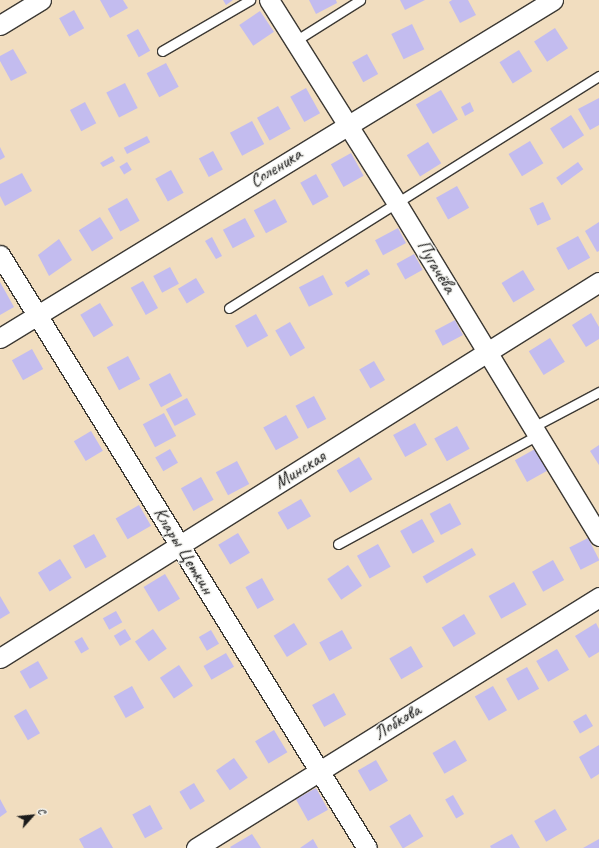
<!DOCTYPE html>
<html>
<head>
<meta charset="utf-8">
<style>
	body { margin:0 }
	#map { position:relative; width:599px; height:848px; overflow:hidden; background:#f1ddbf; font-family:Caveat,sans-serif }
	div>[style] { position:absolute }
	.building>* { inset:0; background:#c3bcef; transform-origin:0 0 }
	.roads { filter:drop-shadow(1px 0 #3c3934) drop-shadow(-1px 0 #3c3934) drop-shadow(0 1px #3c3934) drop-shadow(0 -1px #3c3934) }
	.lane>* { height:9px; margin:-4.5px; padding:0 4.5px; transform-origin:4.5px; border-radius:4.5px; background:#fff }
	.street>* { height:19px; margin:-9.5px; padding:0 9.5px; transform-origin:9.5px; border-radius:9.5px; background:#fff }
	span { translate:-50% -50%; white-space:nowrap; text-align:center; line-height:1.15; -webkit-text-stroke:3px #f6f6f2; paint-order:stroke }
	.street-label { font-size:19px; color:#1c1c1c }
	.north { position:absolute; left:12px; top:796px; width:40px; height:40px; -webkit-text-stroke:3px #f6f6f2; paint-order:stroke; rotate:63deg; font-size:11px; font-weight:700; line-height:16px; text-align:center; color:#1c1c1c }
	.north::after { content:''; display:block; margin:auto; width:14px; height:18px; background:#1c1c1c; clip-path:polygon(50% 0,100% 100%,50% 72%,0 100%) }
</style>
</head>
<body>
<div id="map">
	<div class="building">
		<div style="clip-path:polygon(100px 0,123px 0,128px 8px,110px 18px)"></div>
		<div style="clip-path:polygon(223px 0,233px 0,226px 5px)"></div>
		<div style="clip-path:polygon(309px 0,336px 0,337px 3px,316px 14px)"></div>
		<div style="clip-path:polygon(400px 0,425px 0,405px 10px)"></div>
		<div style="clip-path:polygon(452px 0,468px 0,476px 15px,460px 23px,449px 2px)"></div>
		<div style="left:74px;top:10px;width:21px;height:17px;rotate:61deg"></div>
		<div style="left:260px;top:11px;width:25px;height:25px;rotate:56deg"></div>
		<div style="left:412px;top:24px;width:28px;height:23px;rotate:64deg"></div>
		<div style="left:555px;top:28px;width:24px;height:25px;rotate:57deg"></div>
		<div style="left:138px;top:29px;width:25px;height:13px;rotate:61deg"></div>
		<div style="clip-path:polygon(13px 49px,27px 73px,11px 81px,0 61px,0 56px)"></div>
		<div style="left:519px;top:50px;width:25px;height:23px;rotate:58deg"></div>
		<div style="left:367px;top:54px;width:23px;height:17px;rotate:61deg"></div>
		<div style="left:166px;top:63px;width:27px;height:22px;rotate:62deg"></div>
		<div style="left:125px;top:83px;width:28px;height:21px;rotate:63deg"></div>
		<div style="left:306px;top:88px;width:29px;height:18px;rotate:61deg"></div>
		<div style="left:441px;top:90px;width:34px;height:29px;rotate:60deg"></div>
		<div style="clip-path:polygon(599px 98px,599px 125px,590px 130px,578px 109px)"></div>
		<div style="left:85px;top:102px;width:24px;height:17px;rotate:62deg"></div>
		<div style="clip-path:polygon(470px 102px,474px 111px,465px 116px,461px 107px)"></div>
		<div style="left:278px;top:106px;width:26px;height:24px;rotate:61deg"></div>
		<div style="left:571px;top:115px;width:24px;height:25px;rotate:57deg"></div>
		<div style="left:252px;top:121px;width:26px;height:25px;rotate:62deg"></div>
		<div style="left:147px;top:136px;width:7px;height:26px;rotate:63deg"></div>
		<div style="left:530px;top:141px;width:26px;height:25px;rotate:59deg"></div>
		<div style="left:428px;top:142px;width:25px;height:25px;rotate:58deg"></div>
		<div style="clip-path:polygon(0 147px,5px 157px,0 160px)"></div>
		<div style="left:213px;top:151px;width:21px;height:16px;rotate:62deg"></div>
		<div style="left:351px;top:153px;width:26px;height:23px;rotate:61deg"></div>
		<div style="clip-path:polygon(112px 156px,115px 161px,103px 167px,100px 163px)"></div>
		<div style="left:127px;top:162px;width:9px;height:9px;rotate:58deg"></div>
		<div style="left:578px;top:162px;width:9px;height:27px;rotate:54deg"></div>
		<div style="left:171px;top:170px;width:26px;height:18px;rotate:61deg"></div>
		<div style="clip-path:polygon(22px 173px,32px 191px,5px 206px,0 196px,0 184px)"></div>
		<div style="left:316px;top:174px;width:26px;height:18px;rotate:61deg"></div>
		<div style="left:457px;top:186px;width:25px;height:24px;rotate:61deg"></div>
		<div style="left:127px;top:198px;width:26px;height:22px;rotate:61deg"></div>
		<div style="left:275px;top:199px;width:26px;height:24px;rotate:62deg"></div>
		<div style="left:543px;top:202px;width:19px;height:15px;rotate:65deg"></div>
		<div style="left:100px;top:217px;width:25px;height:25px;rotate:58deg"></div>
		<div style="left:245px;top:218px;width:21px;height:25px;rotate:62deg"></div>
		<div style="clip-path:polygon(599px 222px,599px 251px,597px 252px,585px 231px)"></div>
		<div style="left:398px;top:228px;width:17px;height:26px;rotate:62deg"></div>
		<div style="left:578px;top:236px;width:25px;height:25px;rotate:61deg"></div>
		<div style="clip-path:polygon(212px 237px,222px 256px,216px 259px,205px 241px)"></div>
		<div style="clip-path:polygon(59px 239px,72px 260px,49px 276px,38px 255px)"></div>
		<div style="left:414px;top:254px;width:18px;height:20px;rotate:61deg"></div>
		<div style="left:170px;top:267px;width:19px;height:19px;rotate:62deg"></div>
		<div style="left:367px;top:269px;width:6px;height:26px;rotate:59deg"></div>
		<div style="left:523px;top:270px;width:23px;height:25px;rotate:59deg"></div>
		<div style="left:323px;top:275px;width:22px;height:27px;rotate:63deg"></div>
		<div style="left:196px;top:278px;width:17px;height:21px;rotate:59deg"></div>
		<div style="left:143px;top:281px;width:31px;height:14px;rotate:61deg"></div>
		<div style="clip-path:polygon(0 282px,14px 307px,0 315px)"></div>
		<div style="left:100px;top:303px;width:26px;height:23px;rotate:59deg"></div>
		<div style="clip-path:polygon(591px 313px,599px 327px,599px 339px,586px 347px,572px 325px)"></div>
		<div style="left:256px;top:314px;width:25px;height:24px;rotate:61deg"></div>
		<div style="left:455px;top:320px;width:17px;height:23px;rotate:62deg"></div>
		<div style="left:290px;top:322px;width:30px;height:17px;rotate:60deg"></div>
		<div style="left:550px;top:338px;width:28px;height:25px;rotate:58deg"></div>
		<div style="left:32px;top:349px;width:23px;height:23px;rotate:61deg"></div>
		<div style="left:128px;top:356px;width:26px;height:24px;rotate:62deg"></div>
		<div style="left:374px;top:361px;width:22px;height:17px;rotate:60deg"></div>
		<div style="left:170px;top:373px;width:26px;height:24px;rotate:62deg"></div>
		<div style="left:314px;top:396px;width:26px;height:21px;rotate:62deg"></div>
		<div style="left:187px;top:398px;width:19px;height:24px;rotate:62deg"></div>
		<div style="left:164px;top:413px;width:26px;height:24px;rotate:62deg"></div>
		<div style="left:286px;top:415px;width:26px;height:26px;rotate:61deg"></div>
		<div style="left:415px;top:423px;width:25px;height:25px;rotate:61deg"></div>
		<div style="left:457px;top:426px;width:26px;height:26px;rotate:61deg"></div>
		<div style="left:91px;top:431px;width:23px;height:20px;rotate:59deg"></div>
		<div style="clip-path:polygon(599px 445px,599px 465px,590px 451px)"></div>
		<div style="left:170px;top:449px;width:16px;height:17px;rotate:60deg"></div>
		<div style="left:535px;top:449px;width:25px;height:23px;rotate:61deg"></div>
		<div style="left:359px;top:457px;width:26px;height:26px;rotate:59deg"></div>
		<div style="left:237px;top:461px;width:26px;height:24px;rotate:62deg"></div>
		<div style="left:201px;top:477px;width:26px;height:23px;rotate:61deg"></div>
		<div style="left:301px;top:499px;width:20px;height:27px;rotate:60deg"></div>
		<div style="left:450px;top:503px;width:24px;height:23px;rotate:62deg"></div>
		<div style="left:139px;top:505px;width:24px;height:27px;rotate:60deg"></div>
		<div style="left:422px;top:519px;width:26px;height:25px;rotate:61deg"></div>
		<div style="left:238px;top:533px;width:23px;height:23px;rotate:59deg"></div>
		<div style="left:94px;top:534px;width:26px;height:24px;rotate:61deg"></div>
		<div style="left:588px;top:538px;width:25px;height:21px;rotate:63deg"></div>
		<div style="left:378px;top:544px;width:26px;height:24px;rotate:61deg"></div>
		<div style="left:472px;top:548px;width:8px;height:57px;rotate:60deg"></div>
		<div style="left:60px;top:559px;width:22px;height:26px;rotate:58deg"></div>
		<div style="left:553px;top:560px;width:23px;height:24px;rotate:61deg"></div>
		<div style="left:348px;top:565px;width:25px;height:25px;rotate:56deg"></div>
		<div style="left:165px;top:574px;width:29px;height:25px;rotate:59deg"></div>
		<div style="left:262px;top:578px;width:25px;height:19px;rotate:61deg"></div>
		<div style="left:514px;top:582px;width:26px;height:29px;rotate:61deg"></div>
		<div style="clip-path:polygon(0 596px,10px 613px,0 619px)"></div>
		<div style="left:116px;top:611px;width:13px;height:15px;rotate:61deg"></div>
		<div style="left:464px;top:614px;width:23px;height:26px;rotate:59deg"></div>
		<div style="left:294px;top:623px;width:25px;height:24px;rotate:58deg"></div>
		<div style="clip-path:polygon(596px 623px,599px 629px,599px 652px,589px 658px,575px 636px)"></div>
		<div style="left:125px;top:629px;width:12px;height:13px;rotate:59deg"></div>
		<div style="left:153px;top:629px;width:24px;height:22px;rotate:55deg"></div>
		<div style="left:211px;top:630px;width:16px;height:14px;rotate:60deg"></div>
		<div style="left:342px;top:630px;width:21px;height:26px;rotate:61deg"></div>
		<div style="left:82px;top:637px;width:14px;height:9px;rotate:60deg"></div>
		<div style="left:411px;top:646px;width:24px;height:25px;rotate:60deg"></div>
		<div style="left:557px;top:649px;width:24px;height:24px;rotate:60deg"></div>
		<div style="left:226px;top:653px;width:16px;height:26px;rotate:60deg"></div>
		<div style="left:38px;top:661px;width:20px;height:21px;rotate:60deg"></div>
		<div style="left:179px;top:665px;width:25px;height:23px;rotate:56deg"></div>
		<div style="left:527px;top:667px;width:25px;height:24px;rotate:61deg"></div>
		<div style="left:132px;top:686px;width:25px;height:21px;rotate:61deg"></div>
		<div style="left:493px;top:686px;width:28px;height:21px;rotate:60deg"></div>
		<div style="left:334px;top:693px;width:25px;height:25px;rotate:61deg"></div>
		<div style="left:26px;top:709px;width:28px;height:14px;rotate:60deg"></div>
		<div style="left:586px;top:714px;width:14px;height:15px;rotate:60deg"></div>
		<div style="left:274px;top:730px;width:26px;height:22px;rotate:59deg"></div>
		<div style="left:455px;top:740px;width:24px;height:26px;rotate:60deg"></div>
		<div style="clip-path:polygon(599px 745px,599px 774px,591px 779px,579px 757px)"></div>
		<div style="left:234px;top:758px;width:24px;height:22px;rotate:55deg"></div>
		<div style="left:376px;top:760px;width:24px;height:21px;rotate:60deg"></div>
		<div style="left:194px;top:783px;width:21px;height:17px;rotate:59deg"></div>
		<div style="left:316px;top:788px;width:25px;height:23px;rotate:61deg"></div>
		<div style="left:453px;top:795px;width:22px;height:9px;rotate:60deg"></div>
		<div style="clip-path:polygon(0 799px,7px 812px,0 817px)"></div>
		<div style="left:150px;top:805px;width:27px;height:20px;rotate:62deg"></div>
		<div style="left:555px;top:809px;width:24px;height:24px;rotate:60deg"></div>
		<div style="left:410px;top:814px;width:26px;height:24px;rotate:59deg"></div>
		<div style="clip-path:polygon(101px 827px,113px 848px,84px 848px,79px 839px)"></div>
		<div style="clip-path:polygon(252px 834px,261px 848px,231px 848px,230px 847px)"></div>
		<div style="clip-path:polygon(512px 834px,520px 848px,491px 848px,490px 846px)"></div>
		<div style="clip-path:polygon(313px 839px,318px 848px,300px 848px)"></div>
		<div style="clip-path:polygon(599px 839px,599px 848px,583px 848px)"></div>
	</div>
	<div class="roads">
		<div class="lane">
			<div style="left:295px;top:41px;width:77px;rotate:-32.2deg"></div>
			<div style="left:162px;top:51px;width:102px;rotate:-30.1deg"></div>
			<div style="left:229px;top:308px;width:437px;rotate:-32.1deg"></div>
			<div style="left:533px;top:427px;width:75px;rotate:-27.9deg"></div>
			<div style="left:338px;top:544px;width:228px;rotate:-28.6deg"></div>
		</div>
		<div class="street">
			<div style="left:269px;top:0;width:239px;rotate:57.8deg"></div>
			<div style="left:396px;top:202px;width:391px;rotate:58.7deg"></div>
			<div style="left:0;top:25px;width:48px;rotate:-31.4deg"></div>
			<div style="left:0;top:255px;width:697px;rotate:58.25deg"></div>
			<div style="left:0;top:338px;width:648px;rotate:-31.43deg"></div>
			<div style="left:0;top:658px;width:707px;rotate:-32.12deg"></div>
			<div style="left:196px;top:848px;width:475px;rotate:-31.9deg"></div>
		</div>
	</div>
	<div class="street-label">
		<span style="left:276px;top:168px;rotate:-32deg">Соленика</span>
		<span style="left:436px;top:267px;rotate:59deg">Пугачёва</span>
		<span style="left:300px;top:470px;rotate:-32deg">Минская</span>
		<span style="left:183px;top:551px;rotate:58deg">Клары Цеткин</span>
		<span style="left:397px;top:722px;rotate:-32deg">Лобкова</span>
	</div>
	<div class="north">С</div>
</div>
</body>
</html>
